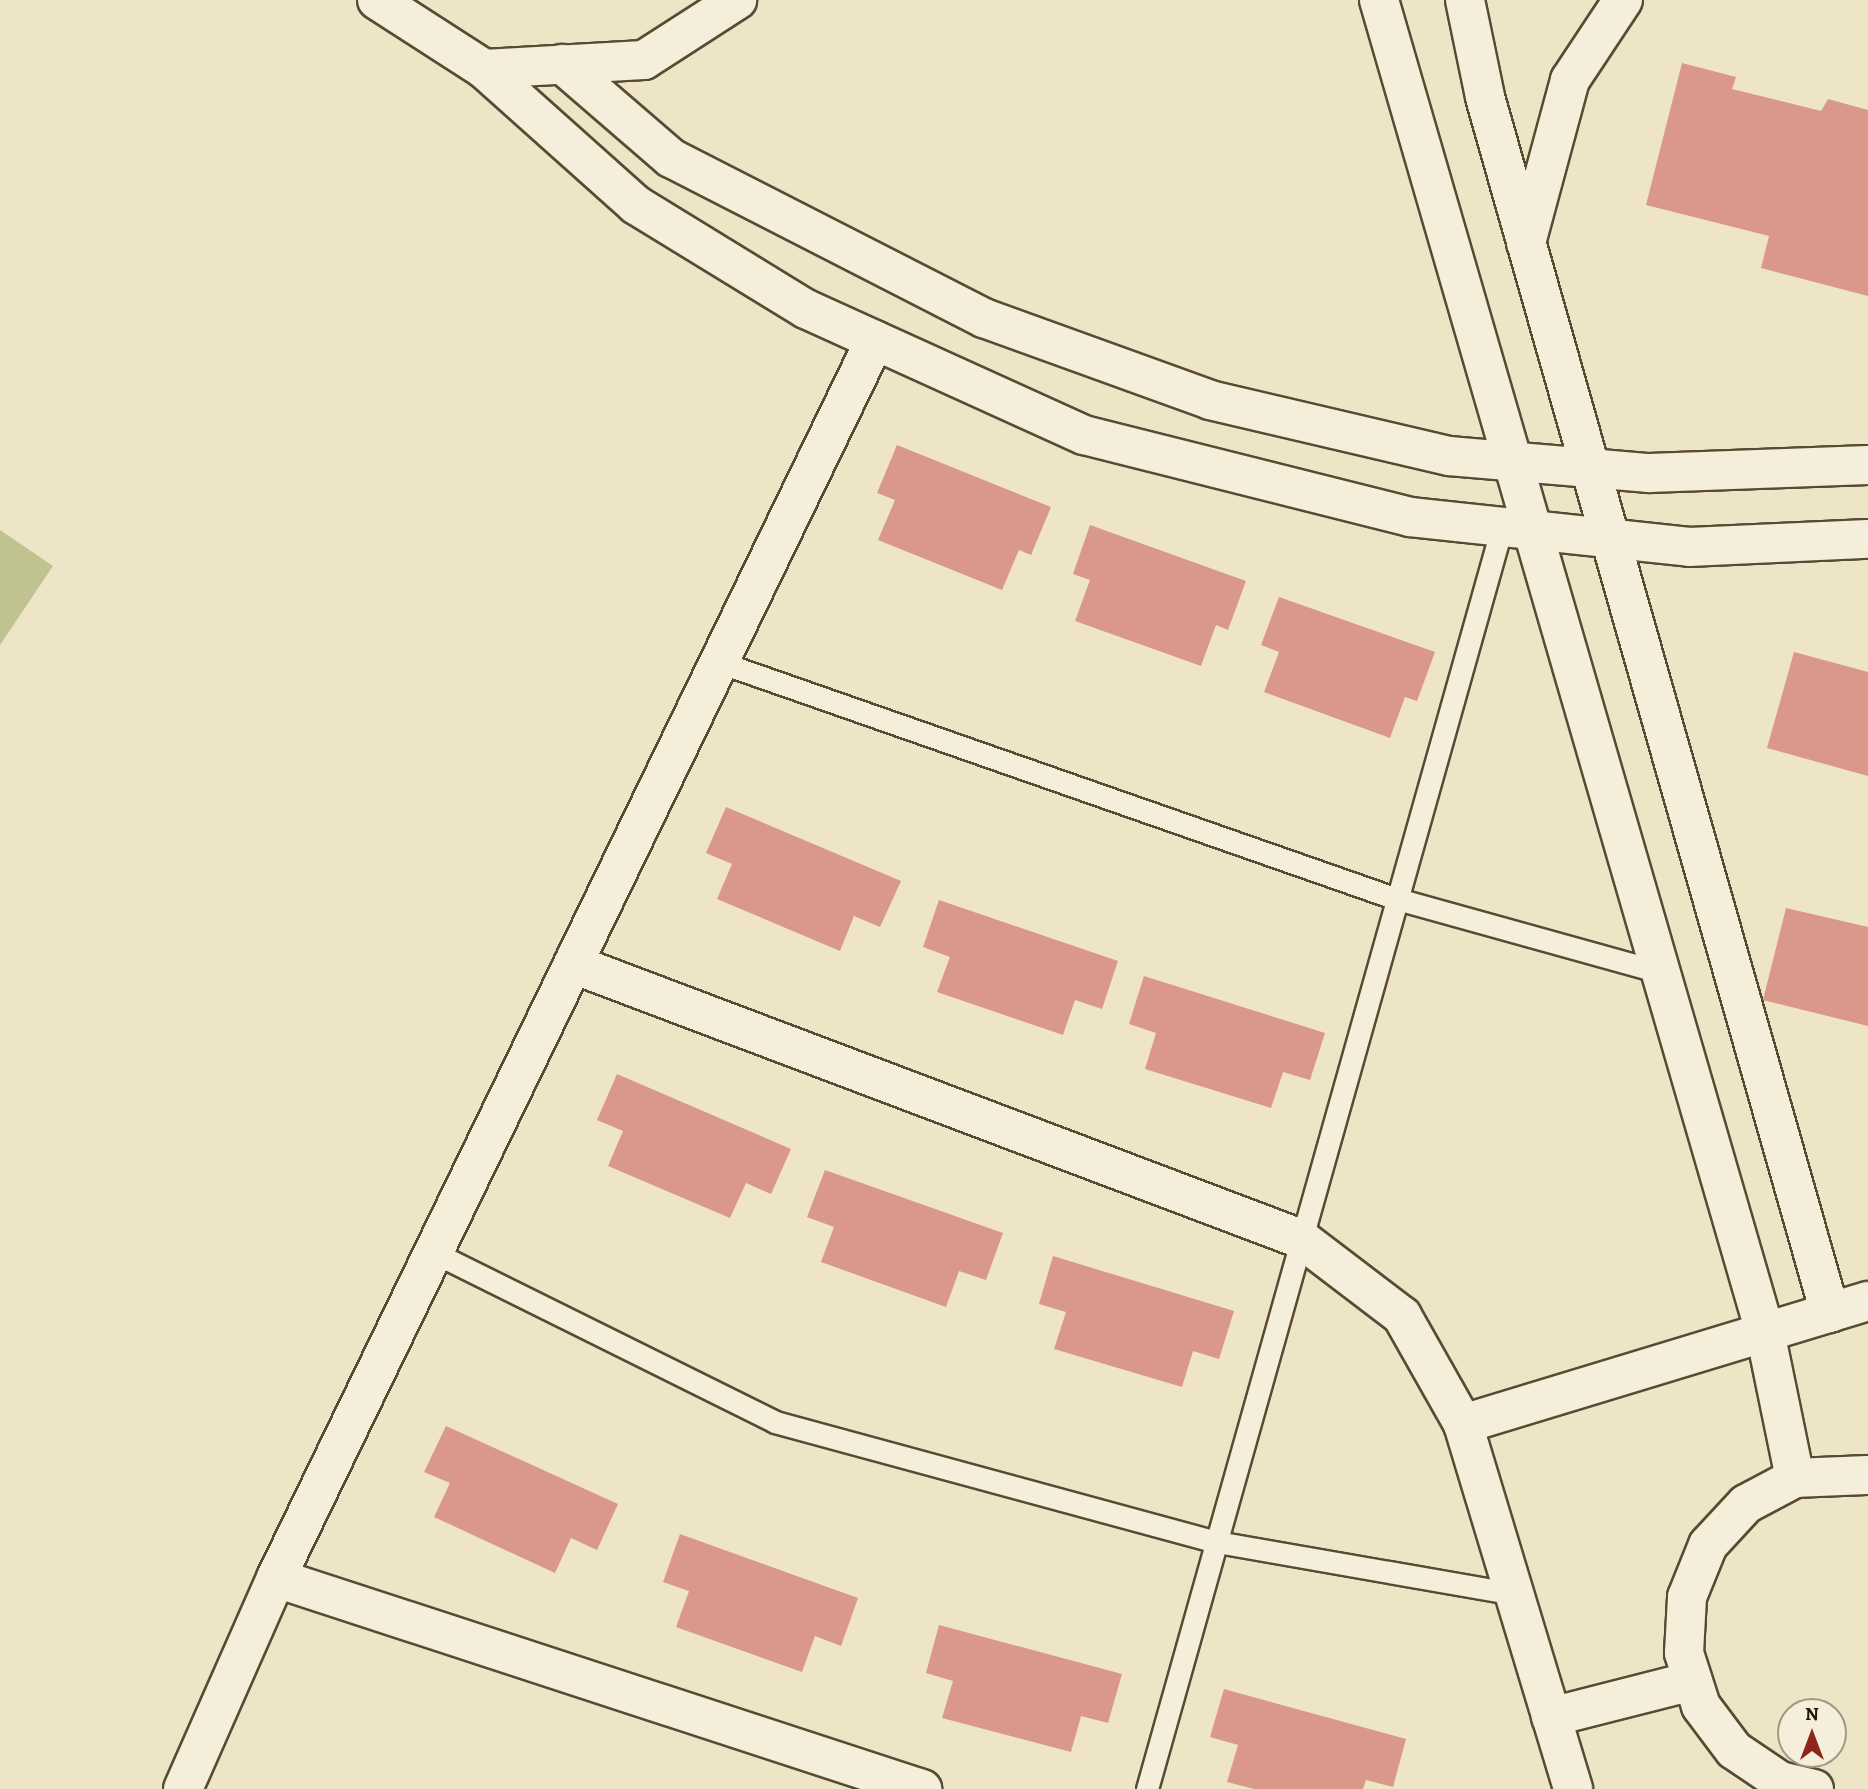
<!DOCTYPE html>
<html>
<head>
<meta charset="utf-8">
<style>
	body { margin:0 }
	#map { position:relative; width:1868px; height:1789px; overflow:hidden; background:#eee5c6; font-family:Alegreya,serif }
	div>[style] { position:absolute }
	.green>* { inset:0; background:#c0c290 }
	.building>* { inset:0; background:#da988a }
	.roads { filter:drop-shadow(2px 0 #594a33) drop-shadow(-2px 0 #594a33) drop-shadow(0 2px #594a33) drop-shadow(0 -2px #594a33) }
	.service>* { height:21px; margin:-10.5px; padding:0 10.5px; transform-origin:10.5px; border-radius:10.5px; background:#f4eeda }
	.minor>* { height:38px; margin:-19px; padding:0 19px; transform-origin:19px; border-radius:19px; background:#f4eeda }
	.tertiary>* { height:38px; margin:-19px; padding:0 19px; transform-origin:19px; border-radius:19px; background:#f4eeda }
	span { translate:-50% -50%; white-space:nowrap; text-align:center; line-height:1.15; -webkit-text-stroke:7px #f4eeda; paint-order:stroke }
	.north { position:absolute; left:1777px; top:1698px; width:70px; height:70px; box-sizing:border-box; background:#f4eeda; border:2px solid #a29884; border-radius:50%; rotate:0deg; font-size:19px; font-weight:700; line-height:28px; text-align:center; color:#271602 }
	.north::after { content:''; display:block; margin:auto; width:24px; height:32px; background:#8f2418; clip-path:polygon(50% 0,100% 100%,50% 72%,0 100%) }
</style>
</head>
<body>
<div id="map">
	<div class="green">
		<div style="clip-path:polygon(0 530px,53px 566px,0 645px)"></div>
	</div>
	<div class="building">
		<div style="clip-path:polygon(1682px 63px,1736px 77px,1732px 89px,1821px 111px,1828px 99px,1868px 110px,1868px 296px,1761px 268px,1769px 236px,1646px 205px)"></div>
		<div style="clip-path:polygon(897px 445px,1051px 507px,1031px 555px,1019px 550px,1002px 590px,878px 540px,895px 500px,877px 493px)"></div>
		<div style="clip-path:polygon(1090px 525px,1246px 581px,1228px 630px,1216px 625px,1201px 666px,1075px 621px,1090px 580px,1073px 574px)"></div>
		<div style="clip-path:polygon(1279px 597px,1435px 652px,1417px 701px,1405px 697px,1390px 738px,1264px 692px,1279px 652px,1261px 645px)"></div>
		<div style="clip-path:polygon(1794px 652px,1868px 672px,1868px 776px,1767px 748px)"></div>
		<div style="clip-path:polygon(726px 807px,901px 881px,880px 927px,854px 916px,840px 951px,717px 899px,732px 864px,706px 853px)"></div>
		<div style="clip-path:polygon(939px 900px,1118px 961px,1102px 1009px,1075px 1000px,1063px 1035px,937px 992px,950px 957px,923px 947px)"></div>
		<div style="clip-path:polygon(1786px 908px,1868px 927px,1868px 1026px,1763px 1000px)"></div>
		<div style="clip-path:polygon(1144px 976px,1325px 1033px,1310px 1080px,1283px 1072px,1271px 1108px,1145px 1069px,1156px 1033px,1129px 1024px)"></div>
		<div style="clip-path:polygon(617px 1074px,791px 1149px,771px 1194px,746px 1183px,730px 1218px,608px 1166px,623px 1131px,597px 1120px)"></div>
		<div style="clip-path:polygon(825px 1170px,1003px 1233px,986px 1280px,959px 1271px,946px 1307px,821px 1262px,834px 1227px,807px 1217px)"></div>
		<div style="clip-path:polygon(1053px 1256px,1234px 1311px,1219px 1359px,1193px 1351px,1182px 1387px,1054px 1349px,1066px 1312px,1039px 1304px)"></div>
		<div style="clip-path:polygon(446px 1426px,618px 1504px,597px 1550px,571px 1538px,555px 1573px,434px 1517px,450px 1483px,424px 1472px)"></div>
		<div style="clip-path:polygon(680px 1534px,858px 1598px,841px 1646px,815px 1636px,802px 1672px,676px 1627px,689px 1591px,663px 1582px)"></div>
		<div style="clip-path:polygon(939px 1625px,1122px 1674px,1108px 1723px,1081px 1716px,1071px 1752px,942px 1718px,953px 1681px,926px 1673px)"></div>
		<div style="clip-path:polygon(1224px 1689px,1406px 1739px,1393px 1787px,1366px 1780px,1363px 1789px,1254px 1789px,1227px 1782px,1238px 1745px,1210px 1737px)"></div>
	</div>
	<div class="roads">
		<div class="service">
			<div style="left:719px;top:662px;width:718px;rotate:19.27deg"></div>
			<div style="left:1397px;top:899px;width:274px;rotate:15.5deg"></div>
			<div style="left:433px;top:1252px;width:382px;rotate:26.4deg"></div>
			<div style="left:775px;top:1422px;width:458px;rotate:15.2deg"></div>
			<div style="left:1217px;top:1542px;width:302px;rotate:9.9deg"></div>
			<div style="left:1147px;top:1789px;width:1311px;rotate:-74.29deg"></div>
		</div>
		<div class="minor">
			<div style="left:1526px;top:243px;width:169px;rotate:-74.9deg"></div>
			<div style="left:1570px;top:80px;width:96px;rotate:-56.5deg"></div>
			<div style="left:573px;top:964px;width:778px;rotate:20.69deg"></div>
			<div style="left:1301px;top:1239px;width:127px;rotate:37.3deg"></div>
			<div style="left:1402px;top:1316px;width:124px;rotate:60.5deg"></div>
			<div style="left:1463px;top:1424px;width:381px;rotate:73.2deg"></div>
			<div style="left:276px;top:1578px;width:680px;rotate:18.09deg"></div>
			<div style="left:1551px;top:1717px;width:146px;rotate:-14.3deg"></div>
			<div style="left:183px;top:1789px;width:231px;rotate:-66.2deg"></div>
			<div style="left:276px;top:1578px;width:1375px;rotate:-64.18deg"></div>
		</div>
		<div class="tertiary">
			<div style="left:377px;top:0;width:127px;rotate:32.8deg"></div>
			<div style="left:484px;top:69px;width:160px;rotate:-3.2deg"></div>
			<div style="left:644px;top:60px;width:111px;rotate:-32.8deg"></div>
			<div style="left:1379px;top:0;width:1387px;rotate:73.84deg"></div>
			<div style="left:1765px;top:1332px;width:149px;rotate:78.4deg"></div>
			<div style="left:1465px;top:0;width:99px;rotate:78.3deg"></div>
			<div style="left:1485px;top:97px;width:1264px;rotate:74.16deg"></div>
			<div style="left:562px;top:64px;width:144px;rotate:40.8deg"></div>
			<div style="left:671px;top:158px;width:352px;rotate:27.1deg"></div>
			<div style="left:984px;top:318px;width:240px;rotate:19.9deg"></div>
			<div style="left:1210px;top:400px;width:245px;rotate:13.2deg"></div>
			<div style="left:1449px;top:456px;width:201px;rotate:4.9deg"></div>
			<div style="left:1649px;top:473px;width:219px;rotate:-2.1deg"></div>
			<div style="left:484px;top:69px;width:204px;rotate:41.8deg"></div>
			<div style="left:636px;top:205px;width:199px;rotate:31.5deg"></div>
			<div style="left:806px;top:309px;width:305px;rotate:24.4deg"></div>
			<div style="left:1084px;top:435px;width:336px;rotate:14.1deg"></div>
			<div style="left:1410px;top:517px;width:281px;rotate:6.1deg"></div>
			<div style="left:1689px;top:547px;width:179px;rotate:-2.6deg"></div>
			<div style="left:1463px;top:1424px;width:423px;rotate:-16.9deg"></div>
			<div style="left:1814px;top:1789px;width:35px;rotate:-167deg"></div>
			<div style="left:1780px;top:1781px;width:55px;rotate:-146deg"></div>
			<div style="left:1734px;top:1750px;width:55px;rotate:-126.9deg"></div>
			<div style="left:1701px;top:1706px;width:56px;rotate:-107.8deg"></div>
			<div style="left:1684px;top:1653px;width:56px;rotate:-86.9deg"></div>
			<div style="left:1687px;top:1597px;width:56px;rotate:-68deg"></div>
			<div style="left:1708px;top:1545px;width:56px;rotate:-47.2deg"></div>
			<div style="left:1746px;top:1504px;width:55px;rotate:-28deg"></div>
			<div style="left:1795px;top:1478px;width:73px;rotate:-2.4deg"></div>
		</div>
	</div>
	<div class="north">N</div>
</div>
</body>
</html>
